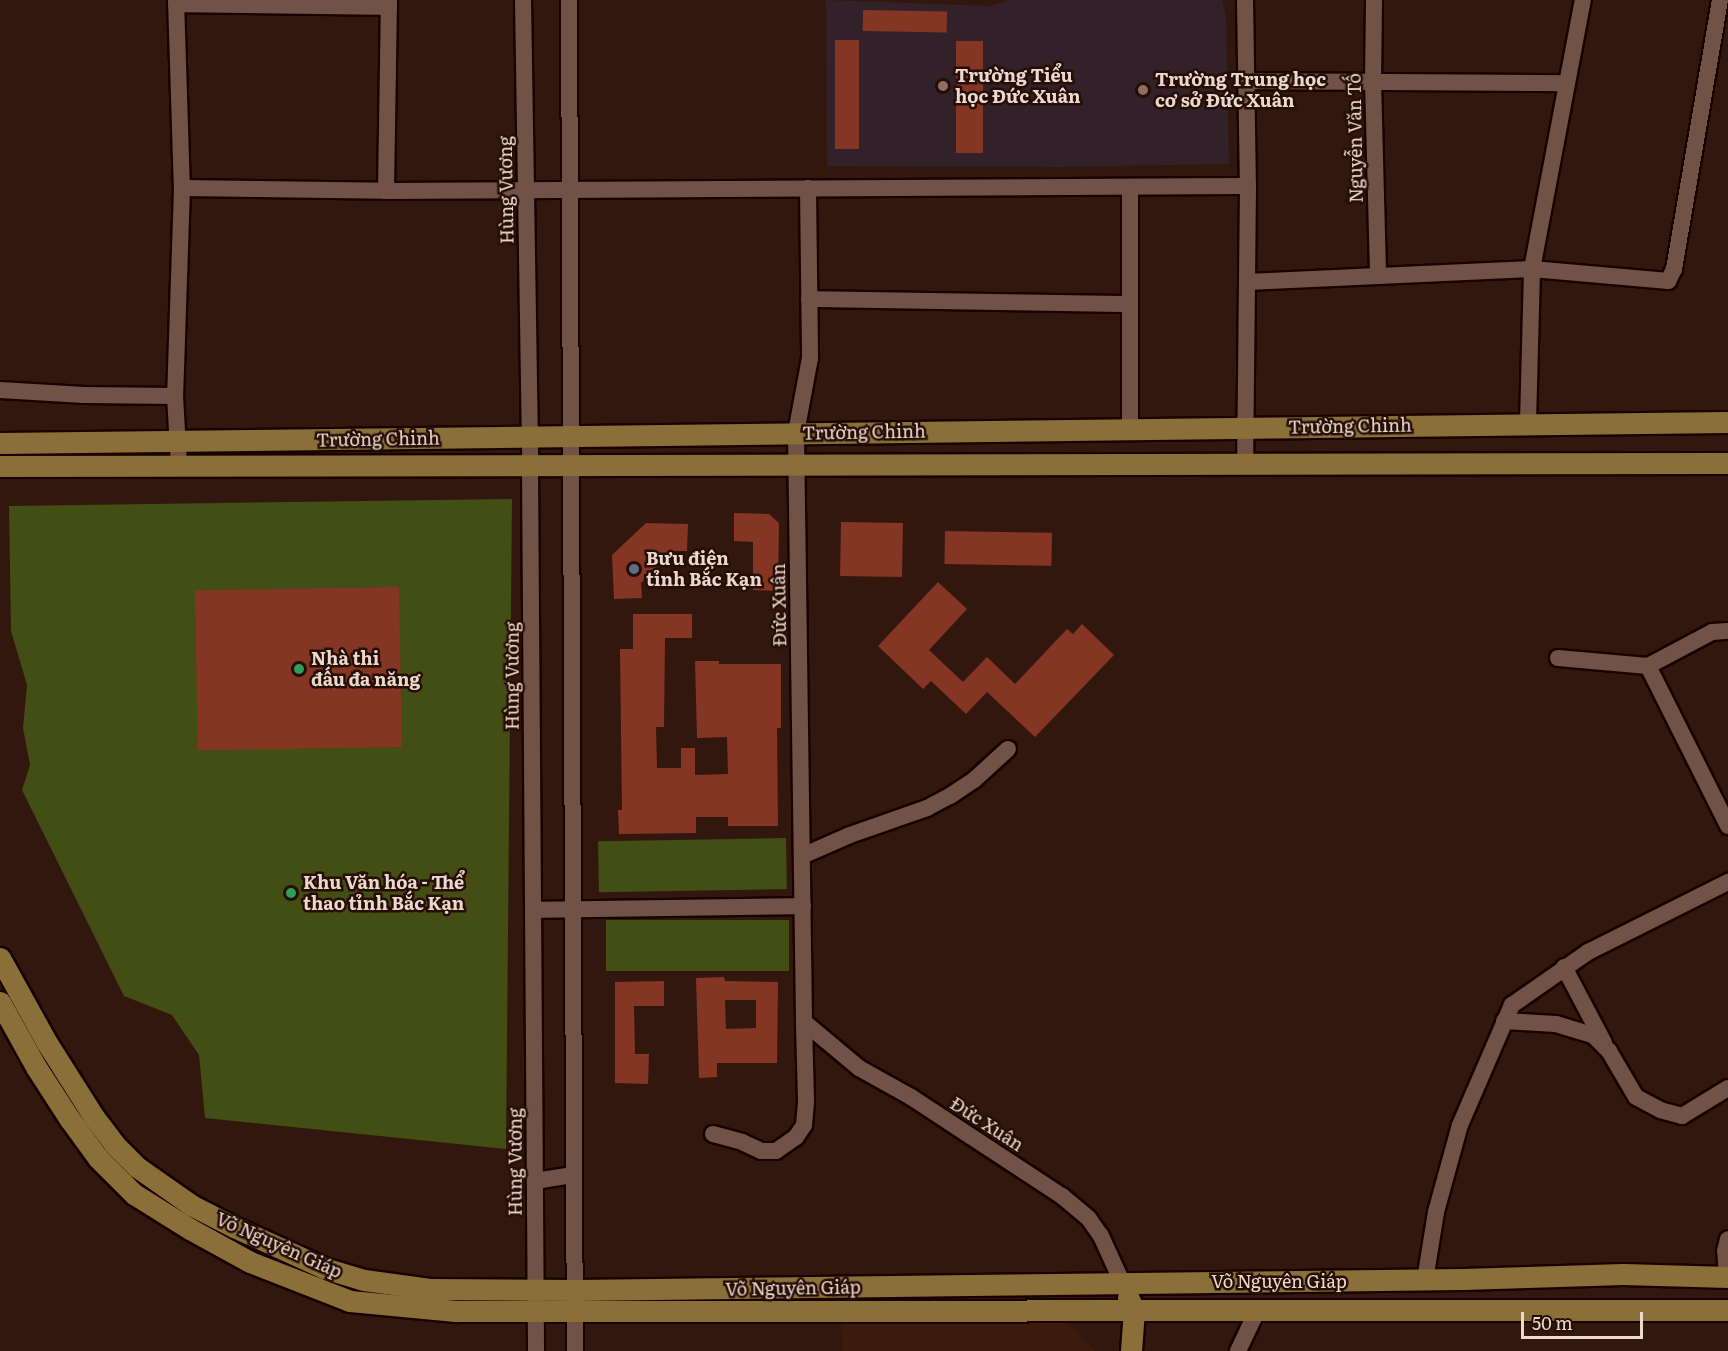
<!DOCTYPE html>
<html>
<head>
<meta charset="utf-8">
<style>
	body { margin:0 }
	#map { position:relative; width:1728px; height:1351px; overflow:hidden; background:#32170e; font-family:Literata,serif }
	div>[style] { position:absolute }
	.built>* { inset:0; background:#3c1b0f }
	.education>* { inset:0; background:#322129 }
	.green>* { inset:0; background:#424e13; transform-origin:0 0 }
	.building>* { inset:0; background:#853523; transform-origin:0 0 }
	.roads { filter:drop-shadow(2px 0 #180300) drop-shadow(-2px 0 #180300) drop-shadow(0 2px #180300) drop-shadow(0 -2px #180300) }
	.minor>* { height:16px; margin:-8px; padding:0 8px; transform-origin:8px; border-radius:8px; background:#715246 }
	.major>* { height:21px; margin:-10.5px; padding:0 10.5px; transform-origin:10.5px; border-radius:10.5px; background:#8b6f39 }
	.dots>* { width:16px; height:16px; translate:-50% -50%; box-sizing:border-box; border:3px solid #270e05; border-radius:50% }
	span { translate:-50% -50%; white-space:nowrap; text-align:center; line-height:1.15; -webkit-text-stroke:5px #270e05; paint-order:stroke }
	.poi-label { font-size:18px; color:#ebd8d1; font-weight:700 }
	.left { translate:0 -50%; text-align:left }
	.street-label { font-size:18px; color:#ebd8d1 }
	.scale { position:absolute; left:1521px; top:1312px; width:122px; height:27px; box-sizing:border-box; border:3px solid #ebd8d1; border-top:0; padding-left:8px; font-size:18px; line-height:21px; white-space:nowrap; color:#ebd8d1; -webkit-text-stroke:4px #270e05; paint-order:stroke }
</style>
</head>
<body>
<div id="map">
	<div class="built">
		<div style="clip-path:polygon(1067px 1321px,1095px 1351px,843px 1351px,841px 1323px)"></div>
	</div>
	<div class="education">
		<div style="clip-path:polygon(826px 0,990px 6px,1011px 0,1222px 0,1226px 16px,1229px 164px,1059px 167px,827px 166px)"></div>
	</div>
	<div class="green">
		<div style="clip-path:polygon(512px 499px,506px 1149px,205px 1118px,199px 1055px,172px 1015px,124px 996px,22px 790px,30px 765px,23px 728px,27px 685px,11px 631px,9px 506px)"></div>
		<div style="left:786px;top:838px;width:51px;height:188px;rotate:89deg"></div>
		<div style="left:606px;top:920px;width:183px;height:51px"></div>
	</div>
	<div class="building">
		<div style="left:863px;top:10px;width:84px;height:21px;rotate:1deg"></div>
		<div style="left:835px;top:40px;width:24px;height:109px"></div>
		<div style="left:956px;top:41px;width:27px;height:112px"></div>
		<div style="clip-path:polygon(734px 513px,769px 514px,779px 523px,778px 591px,753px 590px,753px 542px,734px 541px)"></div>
		<div style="left:841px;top:522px;width:62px;height:54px;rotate:1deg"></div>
		<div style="clip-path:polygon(646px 523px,688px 524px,687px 551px,672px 551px,641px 583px,642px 598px,614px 599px,612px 555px)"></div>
		<div style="left:945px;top:531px;width:107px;height:33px;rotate:1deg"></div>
		<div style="clip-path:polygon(938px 582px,967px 609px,929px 650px,963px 682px,987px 657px,1015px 684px,1067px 629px,1073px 634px,1082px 624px,1114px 655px,1035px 737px,987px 692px,966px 714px,931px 681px,923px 689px,878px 646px)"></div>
		<div style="left:399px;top:587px;width:160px;height:204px;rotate:89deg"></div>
		<div style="clip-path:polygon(633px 614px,692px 614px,692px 638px,665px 638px,664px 727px,656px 727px,657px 768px,681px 768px,681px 748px,695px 748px,695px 775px,728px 774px,727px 737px,697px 738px,695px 661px,719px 661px,719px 664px,781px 664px,781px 728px,777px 728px,778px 826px,728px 826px,728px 817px,696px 817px,696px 833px,619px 834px,618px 810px,622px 810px,620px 649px,633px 649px)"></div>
		<div style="clip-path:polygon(evenodd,724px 977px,725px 981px,778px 982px,777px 1063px,717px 1063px,717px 1077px,699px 1078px,696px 978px,724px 977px,725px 1000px,756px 1000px,756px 1028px,726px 1029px,725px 1000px)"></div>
		<div style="clip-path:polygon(664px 981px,664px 1006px,634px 1006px,635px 1054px,649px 1054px,648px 1084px,615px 1083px,615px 982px)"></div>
	</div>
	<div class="roads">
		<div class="minor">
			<div style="left:176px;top:0;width:188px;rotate:88.2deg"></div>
			<div style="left:182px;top:188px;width:208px;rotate:91.9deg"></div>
			<div style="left:175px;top:396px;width:70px;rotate:86.7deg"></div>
			<div style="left:523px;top:0;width:465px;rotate:89.1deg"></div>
			<div style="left:530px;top:465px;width:886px;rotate:89.61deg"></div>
			<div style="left:569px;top:0;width:1351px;rotate:89.75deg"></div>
			<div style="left:1245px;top:0;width:186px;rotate:89.1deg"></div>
			<div style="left:1248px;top:186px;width:278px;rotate:90.6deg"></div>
			<div style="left:1374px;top:0;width:82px;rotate:90.7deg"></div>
			<div style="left:1373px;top:82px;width:194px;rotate:88.5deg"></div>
			<div style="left:176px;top:4px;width:213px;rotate:0.8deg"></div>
			<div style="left:1246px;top:81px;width:321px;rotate:0.4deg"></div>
			<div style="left:182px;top:188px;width:204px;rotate:0.8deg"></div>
			<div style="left:386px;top:191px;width:862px;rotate:-0.33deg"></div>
			<div style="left:808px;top:188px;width:170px;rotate:89.3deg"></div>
			<div style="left:810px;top:358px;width:76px;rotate:100.6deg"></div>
			<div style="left:796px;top:433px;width:589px;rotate:89.22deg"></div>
			<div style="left:804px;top:1022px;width:72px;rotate:39.9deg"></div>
			<div style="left:859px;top:1068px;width:60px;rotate:29.1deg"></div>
			<div style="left:911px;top:1097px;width:181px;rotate:33.3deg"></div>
			<div style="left:1062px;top:1196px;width:35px;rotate:40deg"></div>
			<div style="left:1089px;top:1219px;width:21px;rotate:55deg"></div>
			<div style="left:1101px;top:1236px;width:51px;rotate:65.5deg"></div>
			<div style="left:386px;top:191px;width:191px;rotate:-89.1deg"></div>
			<div style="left:1247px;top:282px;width:285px;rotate:-2.6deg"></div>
			<div style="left:1532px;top:269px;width:137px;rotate:5deg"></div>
			<div style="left:1668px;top:281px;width:13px;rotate:-63deg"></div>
			<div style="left:1674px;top:269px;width:273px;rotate:-80.3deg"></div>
			<div style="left:809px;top:299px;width:321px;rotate:0.9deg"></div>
			<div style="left:0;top:390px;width:84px;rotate:3.4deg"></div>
			<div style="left:84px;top:395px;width:91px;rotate:0.6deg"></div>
			<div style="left:1528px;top:423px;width:154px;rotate:-88.5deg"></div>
			<div style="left:1532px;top:269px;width:274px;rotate:-79.3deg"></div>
			<div style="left:1130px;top:429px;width:242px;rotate:-90deg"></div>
			<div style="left:1558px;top:658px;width:90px;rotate:5.1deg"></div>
			<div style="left:1648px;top:666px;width:72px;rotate:-28deg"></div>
			<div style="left:1712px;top:632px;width:16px;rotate:-4deg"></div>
			<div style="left:1648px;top:666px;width:179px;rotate:63.4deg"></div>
			<div style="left:802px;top:856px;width:52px;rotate:-23.6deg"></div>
			<div style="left:850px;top:835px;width:82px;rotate:-19.3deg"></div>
			<div style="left:927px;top:808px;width:26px;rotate:-28deg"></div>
			<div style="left:950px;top:796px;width:29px;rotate:-34deg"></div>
			<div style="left:974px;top:780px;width:46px;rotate:-42.4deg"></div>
			<div style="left:533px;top:910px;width:270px;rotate:-0.8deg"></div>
			<div style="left:1564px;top:967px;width:86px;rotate:62.2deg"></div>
			<div style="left:1504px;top:1021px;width:52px;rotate:3.3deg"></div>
			<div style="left:1556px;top:1024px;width:39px;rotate:17deg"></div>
			<div style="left:1593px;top:1035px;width:23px;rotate:45deg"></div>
			<div style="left:1609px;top:1051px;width:53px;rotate:59.6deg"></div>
			<div style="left:1636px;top:1097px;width:27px;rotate:28deg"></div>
			<div style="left:1660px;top:1110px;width:23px;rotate:15deg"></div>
			<div style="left:1682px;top:1116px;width:54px;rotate:-31.3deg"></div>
			<div style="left:713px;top:1134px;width:30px;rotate:15deg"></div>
			<div style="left:742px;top:1142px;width:21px;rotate:25deg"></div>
			<div style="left:761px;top:1151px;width:15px"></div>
			<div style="left:776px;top:1151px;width:24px;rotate:-35deg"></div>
			<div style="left:796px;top:1137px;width:14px;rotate:-56deg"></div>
			<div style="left:804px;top:1125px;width:24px;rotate:-85deg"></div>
			<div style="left:806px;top:1101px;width:79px;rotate:-91.5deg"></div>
			<div style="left:535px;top:1181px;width:39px;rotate:-9deg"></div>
			<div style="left:1727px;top:1277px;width:26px;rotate:-94deg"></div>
			<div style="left:1725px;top:1251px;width:12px;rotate:-76deg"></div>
			<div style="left:1425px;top:1280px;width:69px;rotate:-80.8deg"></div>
			<div style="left:1436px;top:1212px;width:90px;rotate:-74.6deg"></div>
			<div style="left:1460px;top:1125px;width:131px;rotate:-66.6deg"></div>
			<div style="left:1512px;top:1005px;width:93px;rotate:-34.9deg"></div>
			<div style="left:1588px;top:952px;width:157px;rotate:-26.6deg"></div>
			<div style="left:1238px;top:1351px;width:44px;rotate:-64.6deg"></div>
		</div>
		<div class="major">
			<div style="left:0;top:443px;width:1728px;rotate:-0.7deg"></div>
			<div style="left:0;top:466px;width:1728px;rotate:-0.1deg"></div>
			<div style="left:0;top:958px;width:97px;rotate:61.1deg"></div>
			<div style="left:47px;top:1043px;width:88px;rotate:57.6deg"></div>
			<div style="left:94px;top:1117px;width:34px;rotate:53deg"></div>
			<div style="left:114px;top:1144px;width:33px;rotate:45deg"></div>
			<div style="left:137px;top:1167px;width:66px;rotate:35.1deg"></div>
			<div style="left:191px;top:1205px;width:48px;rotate:27.1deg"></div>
			<div style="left:234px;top:1227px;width:99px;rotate:24.5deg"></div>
			<div style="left:324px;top:1268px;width:42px;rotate:16.7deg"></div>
			<div style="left:364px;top:1280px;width:68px;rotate:7.7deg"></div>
			<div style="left:431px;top:1289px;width:144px;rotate:0.4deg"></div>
			<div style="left:575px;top:1290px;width:888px;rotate:-0.71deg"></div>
			<div style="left:1463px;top:1279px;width:160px;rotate:-1.8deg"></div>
			<div style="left:1623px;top:1274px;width:105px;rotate:1.6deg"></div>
			<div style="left:0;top:1002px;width:74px;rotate:61deg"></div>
			<div style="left:36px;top:1067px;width:61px;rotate:57.1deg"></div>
			<div style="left:69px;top:1118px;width:49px;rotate:54.1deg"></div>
			<div style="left:98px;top:1158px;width:51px;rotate:45deg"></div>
			<div style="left:134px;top:1194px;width:66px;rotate:32deg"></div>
			<div style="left:190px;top:1229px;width:68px;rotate:28.8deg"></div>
			<div style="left:250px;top:1262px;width:107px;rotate:21.3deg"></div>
			<div style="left:350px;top:1301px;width:106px;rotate:5.4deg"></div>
			<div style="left:456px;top:1311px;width:1272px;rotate:-0.05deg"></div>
			<div style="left:1128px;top:1297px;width:14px;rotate:65deg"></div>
			<div style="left:1134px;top:1310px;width:41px;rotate:94.2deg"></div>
		</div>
	</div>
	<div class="dots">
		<div style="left:943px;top:86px;background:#8d6e63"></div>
		<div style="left:1143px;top:90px;background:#8d6e63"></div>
		<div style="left:634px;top:569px;background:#5c6f8a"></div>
		<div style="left:299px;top:669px;background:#2e9e5b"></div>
		<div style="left:291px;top:893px;background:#2e9e5b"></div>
	</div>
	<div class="poi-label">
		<span class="left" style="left:955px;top:86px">Trường Tiểu<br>học Đức Xuân</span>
		<span class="left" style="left:1155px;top:90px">Trường Trung học<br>cơ sở Đức Xuân</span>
		<span class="left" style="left:646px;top:569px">Bưu điện<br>tỉnh Bắc Kạn</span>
		<span class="left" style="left:311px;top:669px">Nhà thi<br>đấu đa năng</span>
		<span class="left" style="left:303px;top:893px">Khu Văn hóa - Thể<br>thao tỉnh Bắc Kạn</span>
	</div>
	<div class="street-label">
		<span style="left:1355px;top:138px;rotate:-91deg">Nguyễn Văn Tố</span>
		<span style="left:506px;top:190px;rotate:-91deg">Hùng Vương</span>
		<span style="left:1350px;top:426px;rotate:-1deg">Trường Chinh</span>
		<span style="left:864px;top:432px;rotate:-1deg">Trường Chinh</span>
		<span style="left:378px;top:439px;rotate:-1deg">Trường Chinh</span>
		<span style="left:779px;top:605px;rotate:-91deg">Đức Xuân</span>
		<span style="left:512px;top:676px;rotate:-90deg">Hùng Vương</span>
		<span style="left:987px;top:1124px;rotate:33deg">Đức Xuân</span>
		<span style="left:515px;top:1162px;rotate:-90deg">Hùng Vương</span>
		<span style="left:279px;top:1245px;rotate:24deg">Võ Nguyên Giáp</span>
		<span style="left:1279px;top:1281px">Võ Nguyên Giáp</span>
		<span style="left:793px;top:1288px;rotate:-1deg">Võ Nguyên Giáp</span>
	</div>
	<div class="scale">50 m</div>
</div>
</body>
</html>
